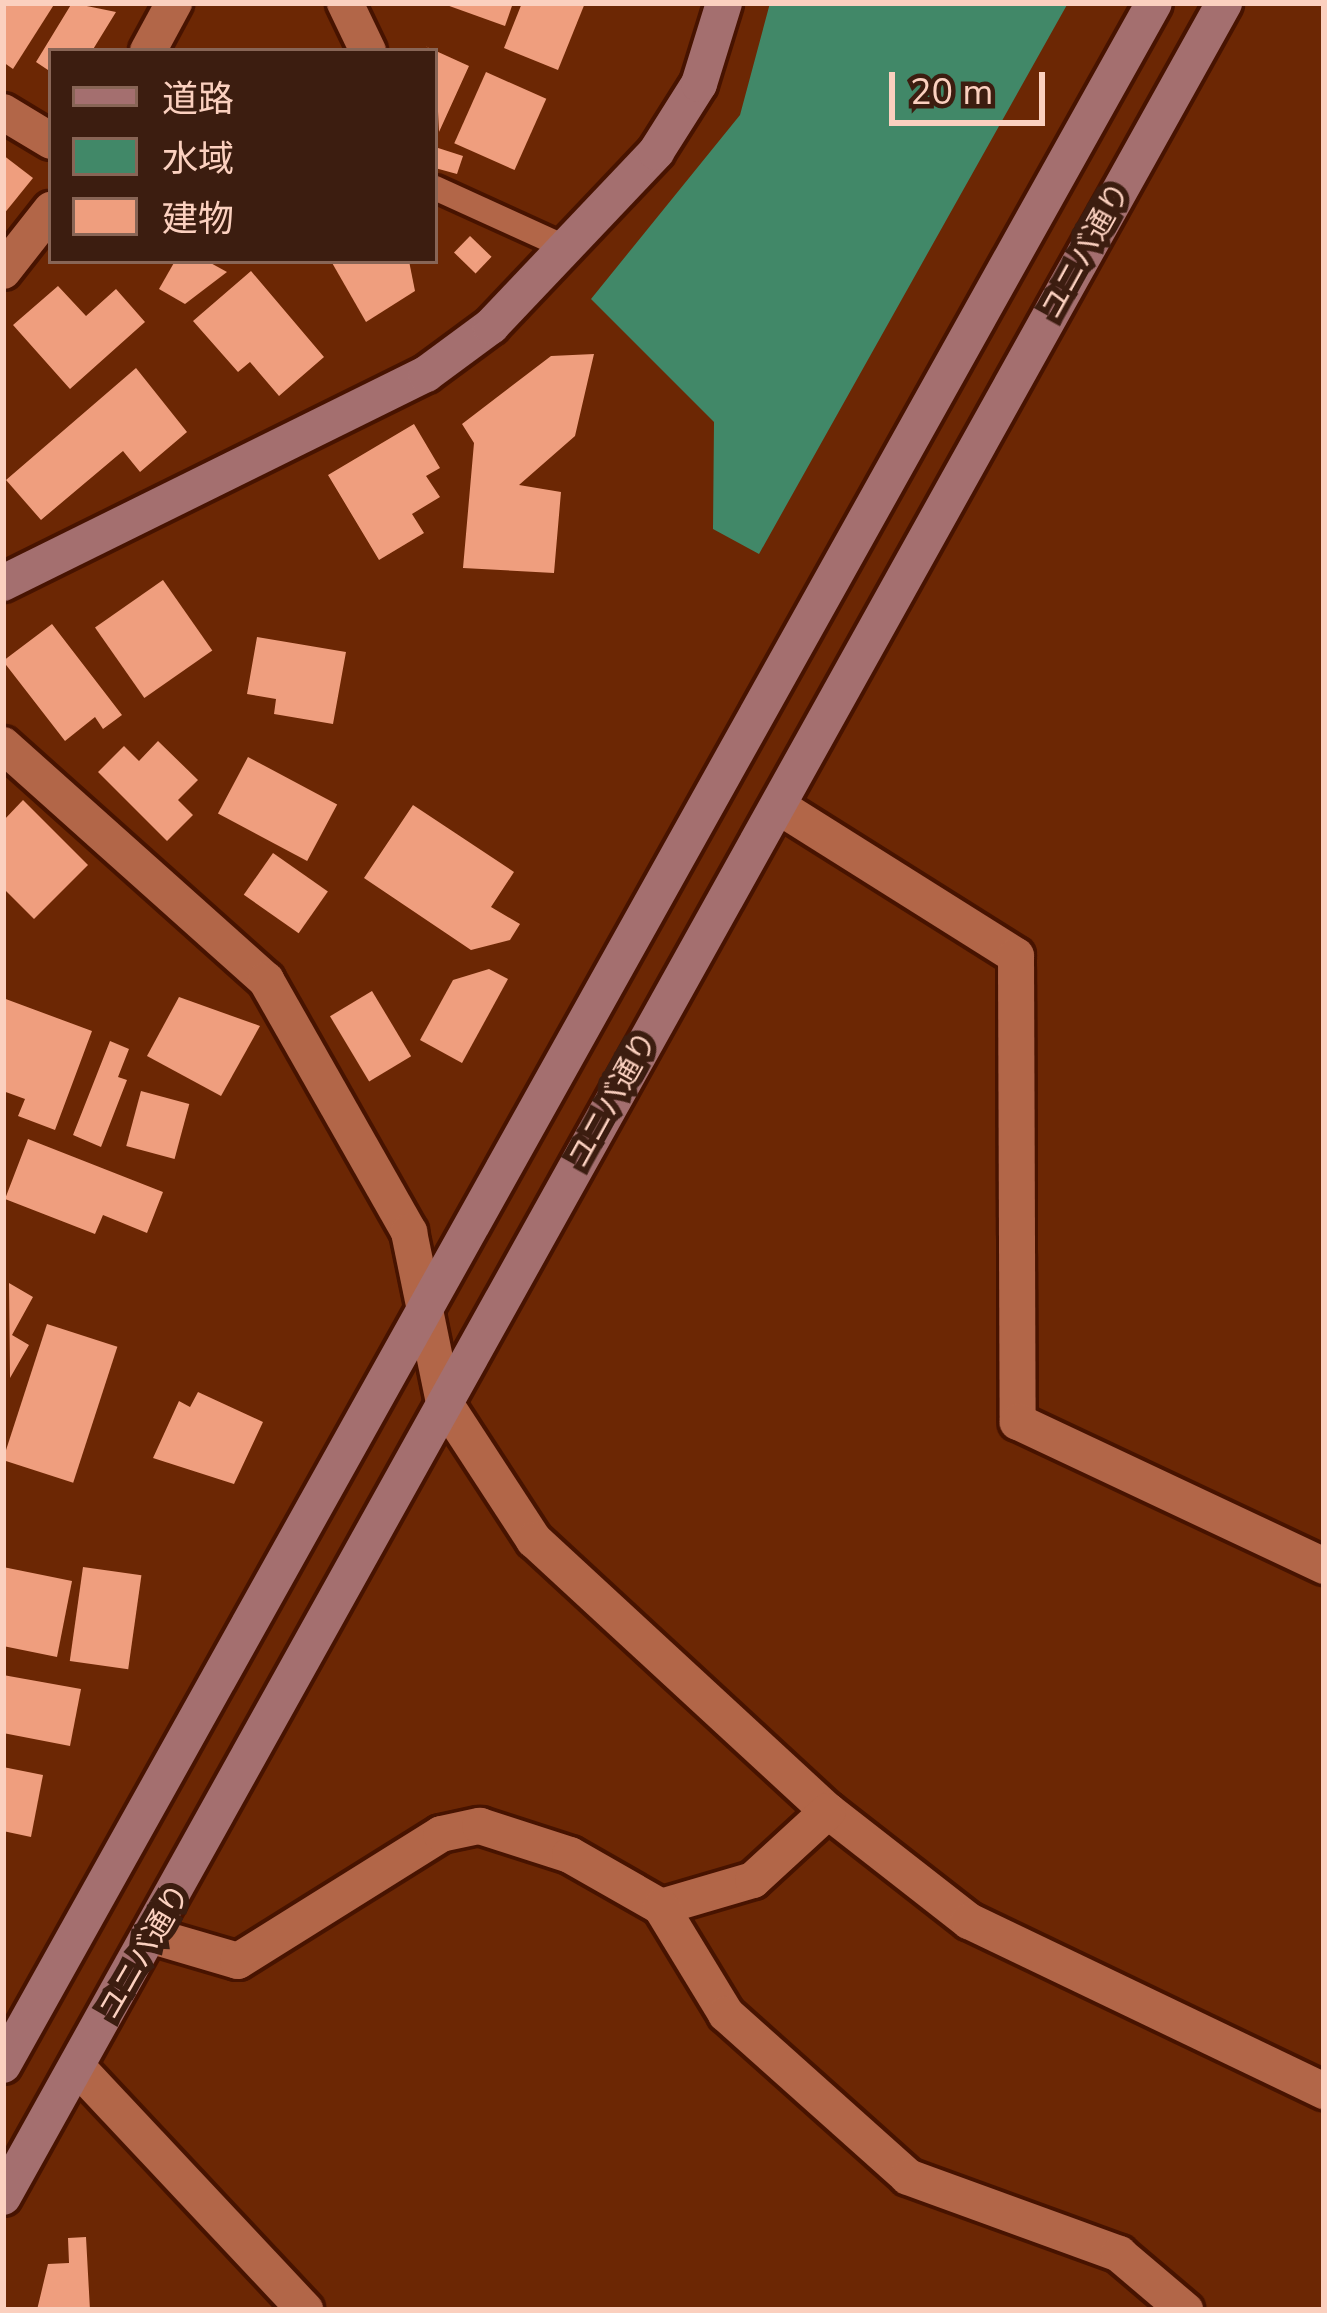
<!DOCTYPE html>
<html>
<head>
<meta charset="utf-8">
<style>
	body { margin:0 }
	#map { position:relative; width:1327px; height:2313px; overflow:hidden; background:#6c2704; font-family:"Nunito Sans","Noto Sans JP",sans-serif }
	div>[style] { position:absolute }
	.water>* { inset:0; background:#418868 }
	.building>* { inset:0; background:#ef9e7e; transform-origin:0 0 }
	.roads { filter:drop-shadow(3px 0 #471300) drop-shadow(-3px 0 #471300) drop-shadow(0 3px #471300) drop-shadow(0 -3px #471300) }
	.lane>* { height:24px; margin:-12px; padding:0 12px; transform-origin:12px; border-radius:12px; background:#b26648 }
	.street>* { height:36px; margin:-18px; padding:0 18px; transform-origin:18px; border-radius:18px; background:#b26648 }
	.secondary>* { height:36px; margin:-18px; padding:0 18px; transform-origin:18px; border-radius:18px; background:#a46f6f }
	span { translate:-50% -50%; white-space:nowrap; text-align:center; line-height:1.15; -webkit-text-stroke:12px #3c1d10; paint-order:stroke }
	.street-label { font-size:30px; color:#fbd0bf }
	.frame { position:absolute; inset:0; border:6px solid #fbd0bf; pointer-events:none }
	.legend { position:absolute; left:48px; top:48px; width:390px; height:216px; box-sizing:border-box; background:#3c1d10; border:3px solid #886556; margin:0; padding:15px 21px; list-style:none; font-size:36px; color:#fbd0bf }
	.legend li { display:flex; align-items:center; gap:24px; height:60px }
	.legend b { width:60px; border:3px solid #886556 }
	.scale { position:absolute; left:889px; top:72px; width:156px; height:54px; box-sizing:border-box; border:6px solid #fbd0bf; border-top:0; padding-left:15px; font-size:36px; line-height:42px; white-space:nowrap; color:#fbd0bf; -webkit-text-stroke:9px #3c1d10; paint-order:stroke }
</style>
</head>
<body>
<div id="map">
	<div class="water">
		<div style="clip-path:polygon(770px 3px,1068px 3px,759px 554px,713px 529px,714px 422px,591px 299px,740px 115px)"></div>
	</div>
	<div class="building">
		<div style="clip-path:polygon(3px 3px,55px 3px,13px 69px,3px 62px)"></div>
		<div style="clip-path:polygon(72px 3px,116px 12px,92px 51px,51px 51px,51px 72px,36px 62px)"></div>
		<div style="clip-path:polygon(441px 3px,513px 3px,505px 26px)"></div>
		<div style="clip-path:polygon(522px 3px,585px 3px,558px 70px,504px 48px)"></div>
		<div style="clip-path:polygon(425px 46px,469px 66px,439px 132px,435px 51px)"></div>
		<div style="left:486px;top:72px;width:66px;height:78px;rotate:24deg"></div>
		<div style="clip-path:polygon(435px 147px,463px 156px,457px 174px,435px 168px)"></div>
		<div style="clip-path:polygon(3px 155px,33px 178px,3px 215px)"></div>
		<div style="left:470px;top:236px;width:30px;height:23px;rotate:44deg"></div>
		<div style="clip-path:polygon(175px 261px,207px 261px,227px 272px,185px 304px,159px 289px)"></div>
		<div style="clip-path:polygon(331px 261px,409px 261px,415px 291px,366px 322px)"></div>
		<div style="clip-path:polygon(251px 271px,324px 357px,279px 396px,250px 362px,238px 372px,193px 321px)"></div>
		<div style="clip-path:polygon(58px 286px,86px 316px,116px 289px,145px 322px,70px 389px,13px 325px)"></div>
		<div style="clip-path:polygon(594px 354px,575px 436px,519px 485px,561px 492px,554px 573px,463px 568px,474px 443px,462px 424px,551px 356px)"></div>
		<div style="clip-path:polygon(136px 368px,187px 432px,140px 472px,123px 451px,41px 520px,6px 480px)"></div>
		<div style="clip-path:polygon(414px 424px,440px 468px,426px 476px,440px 497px,412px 514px,424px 533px,379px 560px,328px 475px)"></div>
		<div style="left:163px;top:580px;width:86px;height:83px;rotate:55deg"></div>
		<div style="clip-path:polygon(52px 624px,122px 715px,103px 729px,95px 717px,65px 741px,3px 661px)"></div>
		<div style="clip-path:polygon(257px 637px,346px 652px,333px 724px,274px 714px,276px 699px,247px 694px)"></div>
		<div style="clip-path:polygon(158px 741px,198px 780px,178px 800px,193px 815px,167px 841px,98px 772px,124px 746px,139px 761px)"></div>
		<div style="left:248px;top:757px;width:101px;height:64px;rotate:28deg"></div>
		<div style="clip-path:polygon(23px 800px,88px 865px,34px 919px,3px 888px,3px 821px)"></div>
		<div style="clip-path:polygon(413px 805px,514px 872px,491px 907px,520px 924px,510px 940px,471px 950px,364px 878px)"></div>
		<div style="left:273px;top:853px;width:67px;height:51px;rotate:35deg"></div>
		<div style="clip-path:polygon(489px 969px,508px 979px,462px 1063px,420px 1040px,453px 980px)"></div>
		<div style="left:372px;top:991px;width:76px;height:49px;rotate:59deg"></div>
		<div style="clip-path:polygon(179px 997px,260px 1026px,221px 1096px,147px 1056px)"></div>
		<div style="clip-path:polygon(3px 998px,92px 1031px,55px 1130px,18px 1116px,25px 1099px,3px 1091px)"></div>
		<div style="clip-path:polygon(110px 1041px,129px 1049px,118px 1077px,127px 1080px,101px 1147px,73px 1135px)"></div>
		<div style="left:141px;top:1091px;width:50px;height:57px;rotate:15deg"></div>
		<div style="clip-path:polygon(28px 1139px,163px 1192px,147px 1233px,103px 1215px,95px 1234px,5px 1199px)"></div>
		<div style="clip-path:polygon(9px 1283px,33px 1297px,12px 1335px,29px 1345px,10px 1378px)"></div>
		<div style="left:47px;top:1324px;width:74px;height:143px;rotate:18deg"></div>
		<div style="clip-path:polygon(198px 1392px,263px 1422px,234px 1484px,153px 1458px,179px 1401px,190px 1407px)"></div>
		<div style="clip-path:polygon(3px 1567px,72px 1581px,57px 1657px,3px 1646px)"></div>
		<div style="left:83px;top:1567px;width:59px;height:95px;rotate:8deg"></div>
		<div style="clip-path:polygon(3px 1675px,81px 1689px,70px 1746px,3px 1733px)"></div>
		<div style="clip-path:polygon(3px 1767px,43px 1775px,31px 1837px,3px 1831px)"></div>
		<div style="clip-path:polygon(86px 2237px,90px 2310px,37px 2310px,48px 2264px,69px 2263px,68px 2238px)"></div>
	</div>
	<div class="roads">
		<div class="lane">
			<div style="left:435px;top:188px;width:147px;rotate:24.5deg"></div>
		</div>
		<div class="street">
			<div style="left:345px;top:3px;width:53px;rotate:64.4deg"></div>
			<div style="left:148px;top:51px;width:55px;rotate:-61.6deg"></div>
			<div style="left:3px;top:112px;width:56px;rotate:31.1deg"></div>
			<div style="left:3px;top:271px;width:78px;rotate:-51.8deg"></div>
			<div style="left:3px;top:745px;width:353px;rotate:41.8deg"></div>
			<div style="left:266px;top:980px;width:290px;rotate:60.4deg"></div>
			<div style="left:409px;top:1232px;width:174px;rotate:78.4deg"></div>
			<div style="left:444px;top:1402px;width:165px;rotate:56.9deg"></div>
			<div style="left:534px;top:1540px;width:400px;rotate:42.7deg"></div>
			<div style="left:828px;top:1811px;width:179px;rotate:38deg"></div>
			<div style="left:969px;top:1921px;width:394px;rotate:25.6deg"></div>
			<div style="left:778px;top:806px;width:281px;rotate:32.2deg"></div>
			<div style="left:1016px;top:956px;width:466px;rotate:89.8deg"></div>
			<div style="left:1018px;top:1422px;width:338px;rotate:25.2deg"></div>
			<div style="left:661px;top:1907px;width:96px;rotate:-16.4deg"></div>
			<div style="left:753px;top:1880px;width:102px;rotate:-42.6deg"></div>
			<div style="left:156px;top:1937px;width:85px;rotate:16.3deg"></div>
			<div style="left:238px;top:1961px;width:239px;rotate:-32deg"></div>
			<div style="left:441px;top:1834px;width:40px;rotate:-12deg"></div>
			<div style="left:480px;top:1826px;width:95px;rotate:17.9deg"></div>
			<div style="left:570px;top:1855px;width:105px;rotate:29.7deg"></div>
			<div style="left:661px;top:1907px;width:125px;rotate:58.7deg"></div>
			<div style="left:726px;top:2014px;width:244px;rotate:41.8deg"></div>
			<div style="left:908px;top:2177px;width:225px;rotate:20deg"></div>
			<div style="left:1119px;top:2254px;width:87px;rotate:40.3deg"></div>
			<div style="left:78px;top:2068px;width:332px;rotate:46.8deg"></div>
		</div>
		<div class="secondary">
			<div style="left:3px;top:583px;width:472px;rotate:-26.3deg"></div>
			<div style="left:426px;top:374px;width:81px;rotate:-36.4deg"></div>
			<div style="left:491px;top:326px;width:240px;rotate:-46.5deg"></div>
			<div style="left:656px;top:152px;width:80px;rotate:-57.7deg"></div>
			<div style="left:699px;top:84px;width:85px;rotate:-72.8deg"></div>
			<div style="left:3px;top:2065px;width:2361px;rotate:-60.83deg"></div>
			<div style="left:3px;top:2197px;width:2511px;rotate:-60.9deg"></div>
		</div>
	</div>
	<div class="street-label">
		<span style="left:1086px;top:251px;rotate:-61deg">ユニバ通り</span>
		<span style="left:613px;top:1100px;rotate:-61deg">ユニバ通り</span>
		<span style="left:145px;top:1952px;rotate:-60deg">ユニバ通り</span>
	</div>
	<div class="frame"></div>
	<ul class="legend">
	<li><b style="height:15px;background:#a46f6f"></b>道路</li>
	<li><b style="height:33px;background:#418868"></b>水域</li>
	<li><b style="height:33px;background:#ef9e7e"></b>建物</li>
	</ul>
	<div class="scale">20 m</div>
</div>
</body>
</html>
